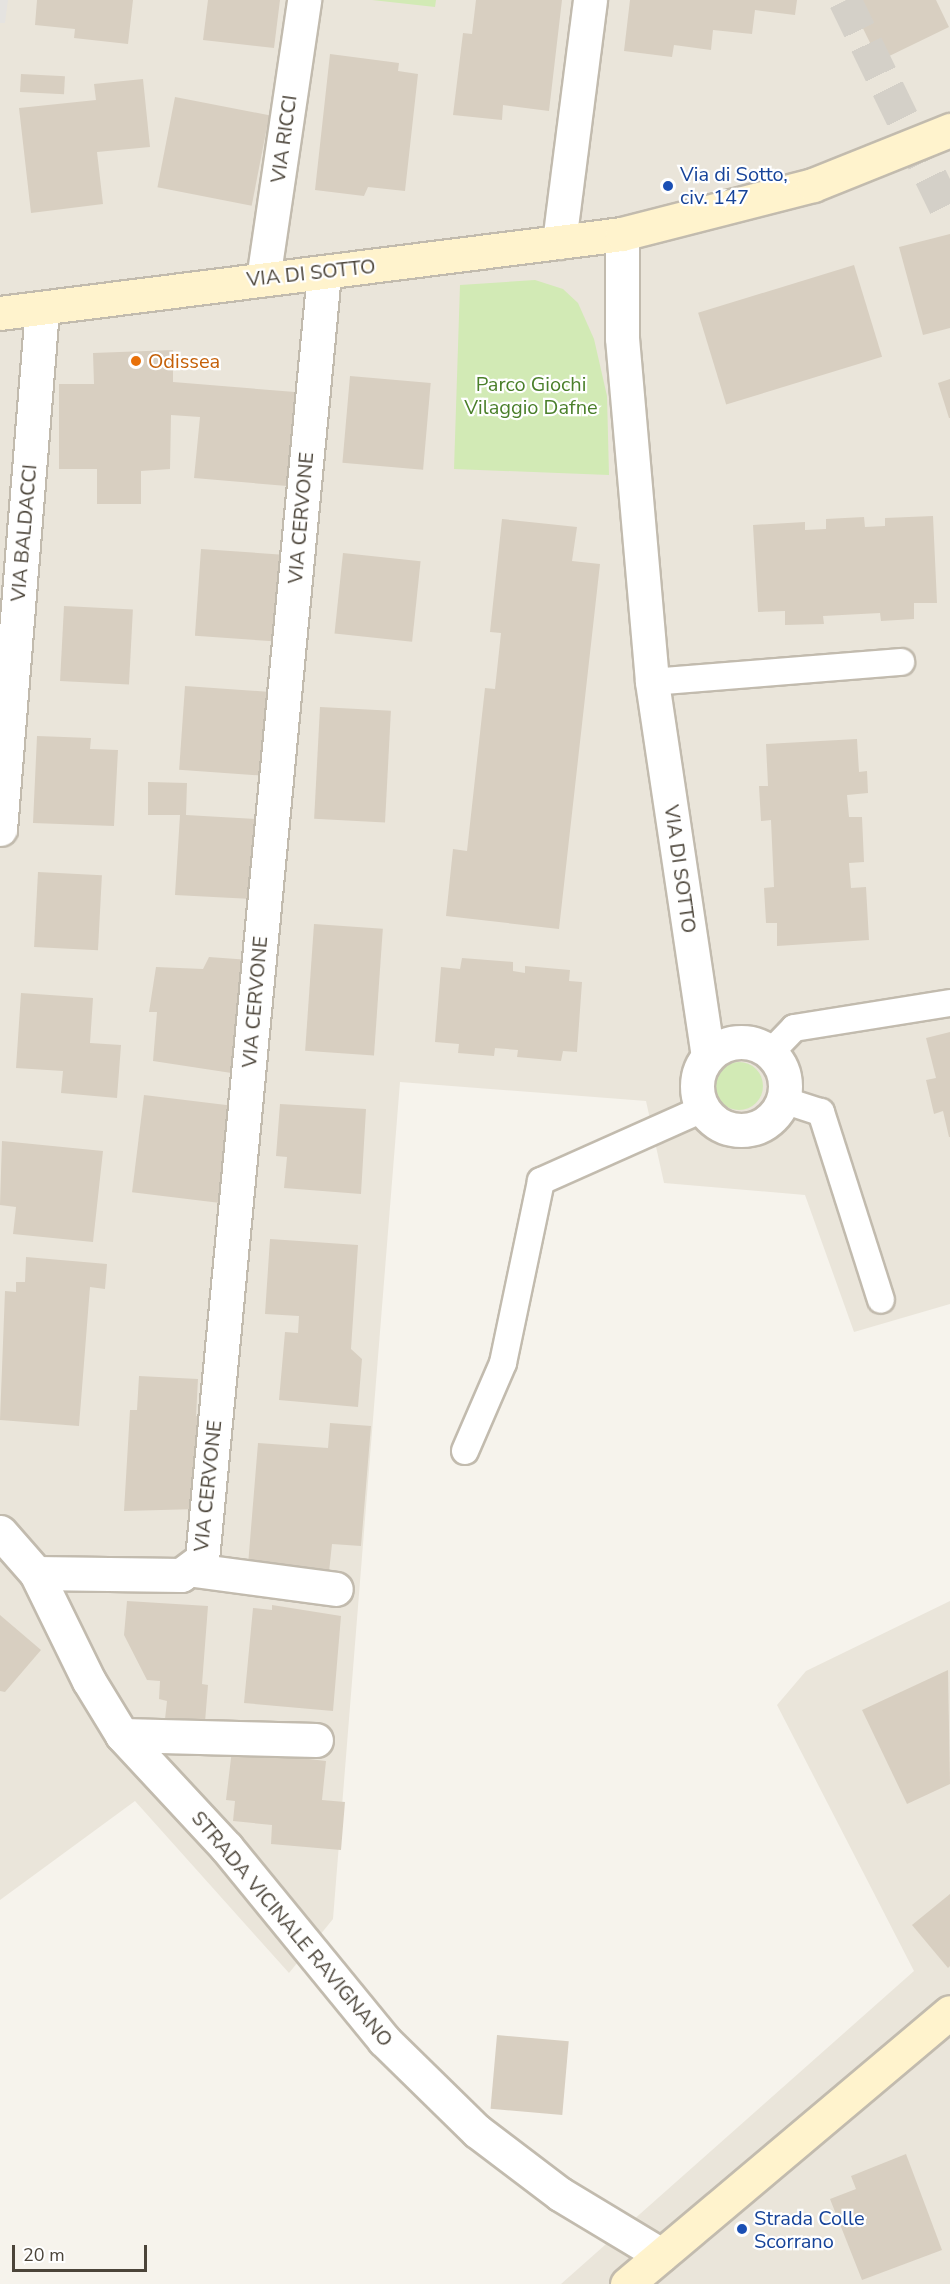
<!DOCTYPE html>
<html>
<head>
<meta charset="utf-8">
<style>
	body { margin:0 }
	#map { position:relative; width:950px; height:2284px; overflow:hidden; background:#f6f3ec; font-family:"Nunito Sans",sans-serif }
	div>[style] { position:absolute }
	.residential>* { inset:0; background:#eae5da }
	.green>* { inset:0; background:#d2eab5 }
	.round { border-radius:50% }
	.parking>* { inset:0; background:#e5e3e0 }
	.building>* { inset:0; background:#d8cfc1; transform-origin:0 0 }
	.highway-tunnel>* { height:33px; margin-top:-16.5px; transform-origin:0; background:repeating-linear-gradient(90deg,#d4d0c8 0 33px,transparent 0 49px) }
	.roads { filter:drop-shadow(2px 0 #c2bbae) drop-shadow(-2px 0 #c2bbae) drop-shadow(0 2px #c2bbae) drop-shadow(0 -2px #c2bbae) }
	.lane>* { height:26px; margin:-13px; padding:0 13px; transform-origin:13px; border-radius:13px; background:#fff }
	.street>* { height:33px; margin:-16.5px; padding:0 16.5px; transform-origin:16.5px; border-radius:16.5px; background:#fff }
	.street>.ring { margin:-16.5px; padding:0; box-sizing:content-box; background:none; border:33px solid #fff; border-radius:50% }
	.secondary>* { height:33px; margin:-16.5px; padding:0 16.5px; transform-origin:16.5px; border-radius:16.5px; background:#fff3cd }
	.dots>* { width:16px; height:16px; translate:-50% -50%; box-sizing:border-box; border:3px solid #fff; border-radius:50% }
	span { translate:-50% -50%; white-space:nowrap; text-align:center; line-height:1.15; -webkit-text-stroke:4.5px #fff; paint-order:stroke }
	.street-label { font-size:20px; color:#4b4439 }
	.transit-label { font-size:20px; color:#164399 }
	.left { translate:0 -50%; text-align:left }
	.food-label { font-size:20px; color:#c56008 }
	.park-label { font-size:20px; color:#4a7f2a }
	.scale { position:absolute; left:12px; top:2245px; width:135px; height:27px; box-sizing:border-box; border:3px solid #4b4439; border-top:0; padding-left:8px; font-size:18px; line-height:21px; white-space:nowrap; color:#4b4439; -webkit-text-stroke:4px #fff; paint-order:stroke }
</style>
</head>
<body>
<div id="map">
	<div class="residential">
		<div style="clip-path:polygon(0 0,950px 0,950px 1304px,854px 1332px,805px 1195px,664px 1183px,646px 1101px,400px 1082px,333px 1919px,289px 1973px,135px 1801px,0 1900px)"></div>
		<div style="clip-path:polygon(950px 1601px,950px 2284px,561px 2284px,914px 1971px,777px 1705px,806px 1671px)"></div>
	</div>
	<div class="green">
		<div style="clip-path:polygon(372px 0,436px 0,435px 7px)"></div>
		<div style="clip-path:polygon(535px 280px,563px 289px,578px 303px,594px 339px,607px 396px,609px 475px,454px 469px,460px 285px)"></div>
		<div class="round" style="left:715px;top:1062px;width:48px;height:48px"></div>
	</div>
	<div class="parking">
		<div style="clip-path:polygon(0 0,8px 0,5px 23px,0 23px)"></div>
	</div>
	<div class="building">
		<div style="clip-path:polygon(37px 0,133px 0,128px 44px,74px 38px,75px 29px,35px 25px)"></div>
		<div style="clip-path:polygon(208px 0,280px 0,274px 48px,203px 40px)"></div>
		<div style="clip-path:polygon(476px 0,562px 0,549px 111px,503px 105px,502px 120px,453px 115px,463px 33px,472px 34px)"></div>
		<div style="clip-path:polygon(630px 0,797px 0,795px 15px,755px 10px,752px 34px,713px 30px,711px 50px,674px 45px,672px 57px,624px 51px)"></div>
		<div style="clip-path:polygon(849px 0,936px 0,949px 27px,879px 61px)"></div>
		<div style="clip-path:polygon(330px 54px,399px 63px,398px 71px,418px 74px,405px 191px,368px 187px,364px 196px,315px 190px)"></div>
		<div style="left:21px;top:74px;width:44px;height:18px;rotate:3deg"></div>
		<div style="clip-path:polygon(143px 79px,150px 147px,97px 152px,103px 204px,31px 213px,19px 108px,96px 100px,94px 84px)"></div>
		<div style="left:175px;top:97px;width:96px;height:92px;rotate:11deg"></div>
		<div style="clip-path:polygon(950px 234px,950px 328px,923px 335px,899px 247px)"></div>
		<div style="left:854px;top:265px;width:96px;height:163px;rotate:73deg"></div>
		<div style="clip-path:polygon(173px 350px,173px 382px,295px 392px,287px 486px,194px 478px,200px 417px,171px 415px,170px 469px,141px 471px,141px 504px,97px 504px,97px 469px,59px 469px,59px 384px,94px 384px,93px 353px)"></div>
		<div style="left:350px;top:376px;width:81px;height:87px;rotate:5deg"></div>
		<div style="clip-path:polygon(950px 379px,950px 418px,949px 418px,938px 383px)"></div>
		<div style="clip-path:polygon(933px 516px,937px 603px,914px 603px,914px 619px,881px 621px,880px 613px,823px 616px,824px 624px,785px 625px,785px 611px,758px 612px,753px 525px,805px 522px,805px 530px,826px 529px,826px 519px,864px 517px,865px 527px,885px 526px,885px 518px)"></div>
		<div style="clip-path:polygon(502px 519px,577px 527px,572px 561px,600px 564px,559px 929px,446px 916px,453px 849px,467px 851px,485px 688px,495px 689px,501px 633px,490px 632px)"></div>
		<div style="left:201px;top:549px;width:82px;height:87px;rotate:4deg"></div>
		<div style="left:343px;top:553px;width:78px;height:81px;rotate:6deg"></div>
		<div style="left:64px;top:606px;width:69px;height:75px;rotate:3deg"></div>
		<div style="left:185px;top:686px;width:89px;height:84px;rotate:4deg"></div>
		<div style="left:320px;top:707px;width:71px;height:112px;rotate:3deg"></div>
		<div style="clip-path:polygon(37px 736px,91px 738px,90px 749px,118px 750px,114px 826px,33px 823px)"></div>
		<div style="clip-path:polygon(857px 739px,859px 772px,867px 771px,868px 793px,847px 795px,849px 817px,862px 817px,864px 862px,849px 863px,851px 888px,866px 887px,869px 940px,777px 946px,777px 923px,766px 923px,764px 888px,774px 887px,771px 820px,761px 821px,759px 786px,768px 786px,766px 744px)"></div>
		<div style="clip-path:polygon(148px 782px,187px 783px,186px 815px,257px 819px,252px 899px,175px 895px,180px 815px,148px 815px)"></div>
		<div style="left:38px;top:872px;width:64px;height:75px;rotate:3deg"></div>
		<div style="left:314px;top:924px;width:69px;height:127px;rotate:4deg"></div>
		<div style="clip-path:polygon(209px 957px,250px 960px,238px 1074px,153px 1061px,157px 1012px,149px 1012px,156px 967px,203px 969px)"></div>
		<div style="clip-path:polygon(462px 958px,513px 962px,513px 971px,525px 973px,525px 966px,570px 970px,569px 981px,582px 982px,577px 1052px,563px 1051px,561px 1061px,517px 1057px,518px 1050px,495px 1048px,494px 1056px,458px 1053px,459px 1044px,435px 1042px,441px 967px,460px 969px)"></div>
		<div style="clip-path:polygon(21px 993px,93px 998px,90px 1043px,121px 1045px,117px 1098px,61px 1093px,63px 1071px,16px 1068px)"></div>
		<div style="clip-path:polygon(950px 1032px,950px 1137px,949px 1137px,943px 1111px,934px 1114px,926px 1080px,936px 1078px,926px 1038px)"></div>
		<div style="left:144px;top:1095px;width:93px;height:98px;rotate:7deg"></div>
		<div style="clip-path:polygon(280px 1104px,366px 1109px,361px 1194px,284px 1188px,287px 1157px,276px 1156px)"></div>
		<div style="clip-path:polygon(2px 1141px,103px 1151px,93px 1242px,13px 1234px,16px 1207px,0 1205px)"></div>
		<div style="clip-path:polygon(270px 1239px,358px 1245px,351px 1349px,362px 1359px,358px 1407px,279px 1400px,285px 1332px,298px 1333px,299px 1316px,265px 1314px)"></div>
		<div style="clip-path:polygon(26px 1257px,107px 1264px,105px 1289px,90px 1287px,79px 1426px,0 1420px,5px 1291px,16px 1292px,16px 1282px,25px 1282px)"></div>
		<div style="clip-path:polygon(139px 1376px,198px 1379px,196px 1416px,203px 1417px,198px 1509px,124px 1511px,130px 1410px,137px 1410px)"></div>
		<div style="clip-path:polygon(330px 1423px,371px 1426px,361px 1546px,332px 1544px,329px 1572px,248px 1565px,258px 1443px,328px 1448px)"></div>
		<div style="clip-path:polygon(127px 1601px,208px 1606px,202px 1684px,208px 1685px,205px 1722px,165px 1719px,167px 1701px,159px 1699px,160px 1681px,147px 1680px,124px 1635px)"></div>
		<div style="clip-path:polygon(272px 1605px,341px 1616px,333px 1711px,244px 1703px,253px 1608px,272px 1610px)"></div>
		<div style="clip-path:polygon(0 1615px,41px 1650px,5px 1692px,0 1691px)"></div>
		<div style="clip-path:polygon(948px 1670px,950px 1784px,907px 1804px,862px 1710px)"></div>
		<div style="clip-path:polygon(232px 1750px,326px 1761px,322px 1800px,345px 1802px,341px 1850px,271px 1844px,272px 1825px,233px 1821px,235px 1801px,226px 1800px)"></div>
		<div style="clip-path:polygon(950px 1894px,950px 1966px,948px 1968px,912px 1925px)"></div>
		<div style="left:497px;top:2035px;width:72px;height:74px;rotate:5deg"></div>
		<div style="clip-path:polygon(906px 2154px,942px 2250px,862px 2280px,830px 2199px,856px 2189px,851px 2176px)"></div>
	</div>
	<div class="highway-tunnel">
		<div style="left:845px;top:0;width:240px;rotate:64.1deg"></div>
	</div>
	<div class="roads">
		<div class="lane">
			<div style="left:652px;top:682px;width:250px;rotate:-4.6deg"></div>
			<div style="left:771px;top:1052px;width:33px;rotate:-46deg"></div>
			<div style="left:794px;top:1028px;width:158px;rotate:-9.1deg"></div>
			<div style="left:783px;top:1100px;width:40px;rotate:18deg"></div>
			<div style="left:821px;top:1112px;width:197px;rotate:72.3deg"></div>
			<div style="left:465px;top:1451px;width:96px;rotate:-66.6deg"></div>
			<div style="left:503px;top:1363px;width:186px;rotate:-78.2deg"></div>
			<div style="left:541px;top:1181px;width:177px;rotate:-24deg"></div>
		</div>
		<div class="street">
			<div style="left:622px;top:234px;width:104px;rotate:90deg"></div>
			<div style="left:622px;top:338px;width:345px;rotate:85deg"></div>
			<div style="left:652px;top:682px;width:378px;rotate:81.5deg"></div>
			<div style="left:559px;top:242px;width:244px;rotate:-82.7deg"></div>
			<div style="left:263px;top:279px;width:282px;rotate:-81.6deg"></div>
			<div style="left:0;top:829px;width:522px;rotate:-85.38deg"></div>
			<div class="ring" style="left:697px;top:1042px;width:55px;height:55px"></div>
			<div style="left:0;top:1532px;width:55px;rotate:48.7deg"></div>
			<div style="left:36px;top:1573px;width:120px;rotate:63.9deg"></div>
			<div style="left:89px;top:1681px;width:63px;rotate:58.6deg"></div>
			<div style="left:122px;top:1735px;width:154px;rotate:47.1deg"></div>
			<div style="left:227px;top:1848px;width:248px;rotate:50.7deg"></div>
			<div style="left:384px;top:2040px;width:130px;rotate:44.4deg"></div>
			<div style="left:477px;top:2131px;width:104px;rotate:37.2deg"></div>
			<div style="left:560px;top:2194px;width:118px;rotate:31.1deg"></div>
			<div style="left:194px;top:1570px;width:143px;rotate:7.6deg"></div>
			<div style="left:36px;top:1573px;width:145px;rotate:0.8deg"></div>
			<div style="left:181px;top:1575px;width:26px;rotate:-37deg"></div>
			<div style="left:202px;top:1559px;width:1292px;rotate:-84.58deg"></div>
			<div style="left:122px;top:1735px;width:194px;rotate:1.5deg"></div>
		</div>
		<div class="secondary">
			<div style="left:0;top:313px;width:627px;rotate:-7.24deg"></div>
			<div style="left:622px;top:234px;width:197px;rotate:-14.4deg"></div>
			<div style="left:813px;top:185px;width:148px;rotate:-21.9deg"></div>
			<div style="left:627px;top:2284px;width:422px;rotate:-40.1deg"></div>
		</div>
	</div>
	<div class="dots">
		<div style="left:668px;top:186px;background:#1a4fb4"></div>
		<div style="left:136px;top:361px;background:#e8710a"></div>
		<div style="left:742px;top:2229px;background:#1a4fb4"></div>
	</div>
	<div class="street-label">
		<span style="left:284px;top:139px;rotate:-82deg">VIA RICCI</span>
		<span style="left:311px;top:273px;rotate:-6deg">VIA DI SOTTO</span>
		<span style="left:301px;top:518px;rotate:-85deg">VIA CERVONE</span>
		<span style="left:24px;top:533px;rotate:-85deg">VIA BALDACCI</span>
		<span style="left:680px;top:869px;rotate:82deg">VIA DI SOTTO</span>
		<span style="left:255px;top:1002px;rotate:-85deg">VIA CERVONE</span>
		<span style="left:208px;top:1486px;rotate:-84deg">VIA CERVONE</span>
		<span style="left:292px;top:1929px;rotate:50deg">STRADA VICINALE RAVIGNANO</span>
	</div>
	<div class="transit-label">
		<span class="left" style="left:680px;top:186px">Via di Sotto,<br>civ. 147</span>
		<span class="left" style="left:754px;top:2230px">Strada Colle<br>Scorrano</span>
	</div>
	<div class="food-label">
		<span class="left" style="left:148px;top:361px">Odissea</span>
	</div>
	<div class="park-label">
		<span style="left:531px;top:396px">Parco Giochi<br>Vilaggio Dafne</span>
	</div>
	<div class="scale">20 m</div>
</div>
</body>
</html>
